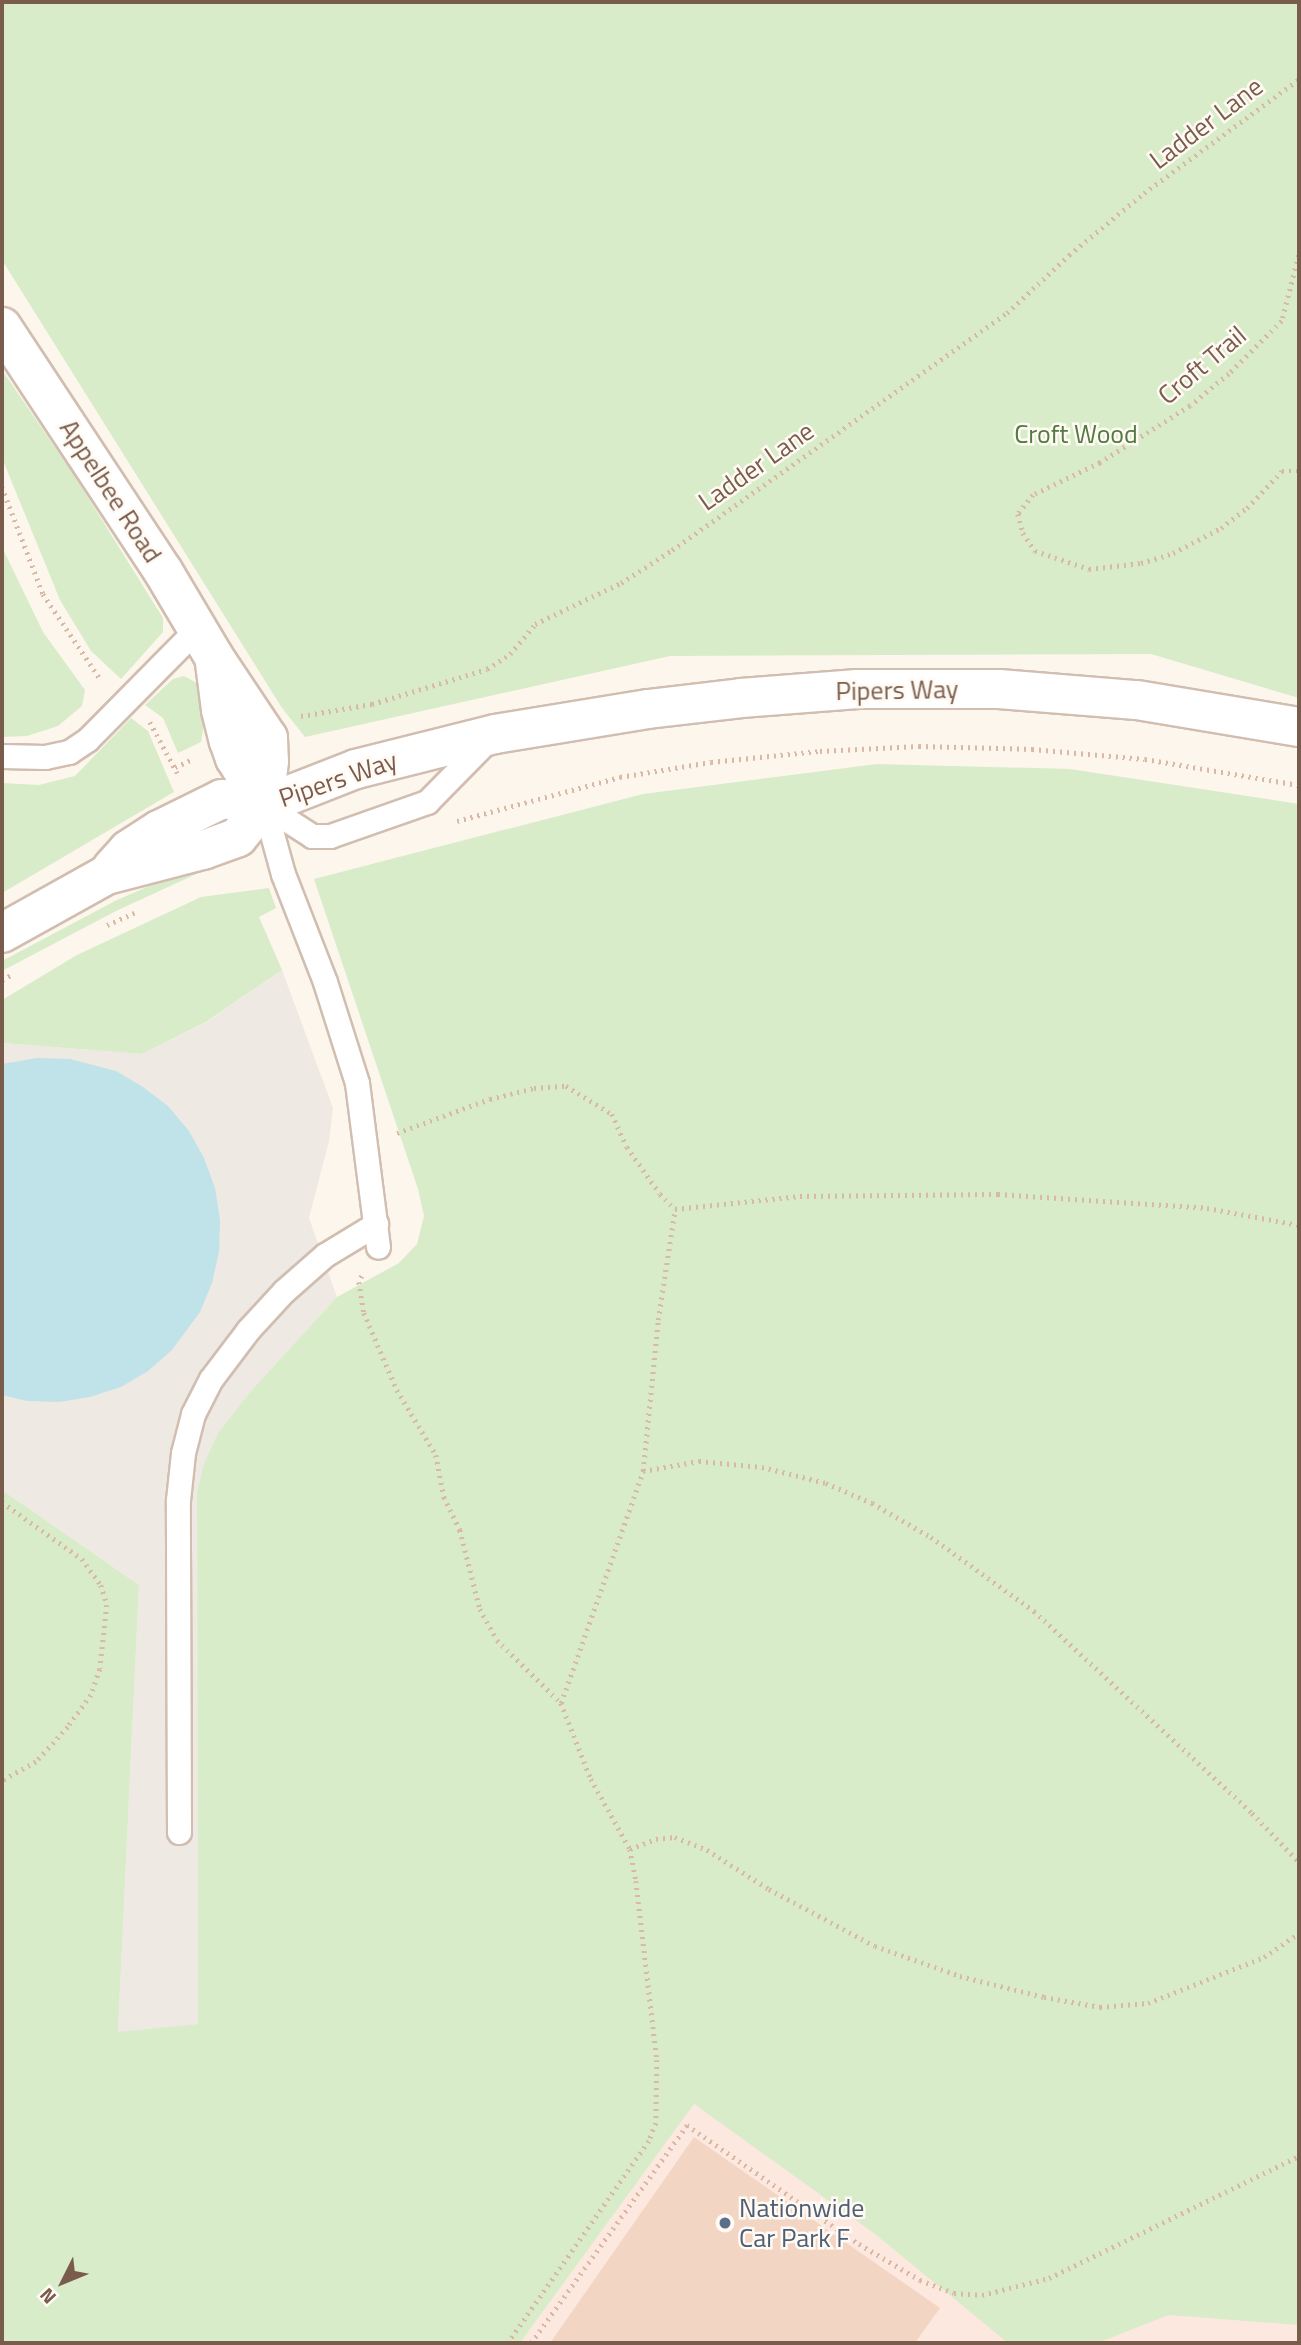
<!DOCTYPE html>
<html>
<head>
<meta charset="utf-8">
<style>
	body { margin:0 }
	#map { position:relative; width:1301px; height:2345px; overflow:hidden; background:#fdf6ec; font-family:"Titillium Web",sans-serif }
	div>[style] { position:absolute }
	.commercial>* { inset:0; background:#fde8e0 }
	.industrial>* { inset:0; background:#efe9e4 }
	.green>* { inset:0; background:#d8ecc9 }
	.water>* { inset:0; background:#bfe3e8 }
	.building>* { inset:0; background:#f3d5c3 }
	.path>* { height:4.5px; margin-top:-2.25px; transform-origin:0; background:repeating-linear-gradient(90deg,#d9b8a5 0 2px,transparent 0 7px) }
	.roads { filter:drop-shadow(2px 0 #d1beb0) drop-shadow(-2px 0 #d1beb0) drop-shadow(0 2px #d1beb0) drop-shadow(0 -2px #d1beb0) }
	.lane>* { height:23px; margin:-11.5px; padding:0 11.5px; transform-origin:11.5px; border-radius:11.5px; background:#fff }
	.street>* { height:38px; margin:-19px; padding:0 19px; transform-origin:19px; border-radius:19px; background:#fff }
	.secondary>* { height:38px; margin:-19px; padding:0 19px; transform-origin:19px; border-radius:19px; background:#fff }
	.dots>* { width:19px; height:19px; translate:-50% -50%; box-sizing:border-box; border:4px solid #fffaf3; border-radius:50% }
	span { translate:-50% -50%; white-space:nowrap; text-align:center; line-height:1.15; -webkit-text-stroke:5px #fffaf3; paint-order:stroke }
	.street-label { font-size:26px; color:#7a5c4d }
	.park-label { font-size:26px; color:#537a41 }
	.service-label { font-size:26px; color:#4e5e75 }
	.left { translate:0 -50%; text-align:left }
	.frame { position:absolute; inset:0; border:4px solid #7a5c4d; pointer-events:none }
	.north { position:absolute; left:28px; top:2247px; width:70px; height:70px; -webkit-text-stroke:5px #fffaf3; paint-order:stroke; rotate:227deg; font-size:19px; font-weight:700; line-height:28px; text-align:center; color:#7a5c4d }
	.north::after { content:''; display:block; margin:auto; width:24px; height:32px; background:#7a5c4d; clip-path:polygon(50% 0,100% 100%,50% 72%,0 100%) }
</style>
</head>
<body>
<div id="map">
	<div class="commercial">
		<div style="clip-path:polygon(693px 2104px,720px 2121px,1299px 2144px,1299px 2343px,520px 2343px)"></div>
	</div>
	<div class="industrial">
		<div style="clip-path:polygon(282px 970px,333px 1108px,329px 1141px,309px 1218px,337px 1297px,249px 1393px,218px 1433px,197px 1493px,198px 2024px,118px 2033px,139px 1585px,2px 1490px,2px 1043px,142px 1054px,207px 1022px)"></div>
	</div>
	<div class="green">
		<div style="clip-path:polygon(2px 2px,1299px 2px,1299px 698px,1151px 654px,670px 656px,305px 737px,282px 708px,2px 260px)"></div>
		<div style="clip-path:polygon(2px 370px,74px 475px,163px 618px,163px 632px,121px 679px,91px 651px,60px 600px,2px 458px)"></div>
		<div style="clip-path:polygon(2px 547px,43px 632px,85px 690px,82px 706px,58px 726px,27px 736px,2px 737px)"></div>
		<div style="clip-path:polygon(184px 676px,197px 683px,204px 724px,201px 742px,178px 753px,163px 718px,145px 705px,173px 679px)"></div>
		<div style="clip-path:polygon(131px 718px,148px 731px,174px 792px,2px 893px,2px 783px,39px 785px,75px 776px)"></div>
		<div style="clip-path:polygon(877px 764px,1070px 769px,1299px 804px,1299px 2325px,1169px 2315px,1097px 2343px,1008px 2343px,875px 2234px,694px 2104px,520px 2343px,2px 2343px,2px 1490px,139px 1585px,118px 2032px,198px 2024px,197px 1493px,204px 1464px,218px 1433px,249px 1393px,337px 1297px,399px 1263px,417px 1244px,424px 1216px,418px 1189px,314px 879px,643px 794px)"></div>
		<div style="clip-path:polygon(201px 863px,205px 870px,116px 911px,2px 971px,2px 961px,115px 901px)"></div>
		<div style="clip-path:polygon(269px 888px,276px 908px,259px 917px,282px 970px,206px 1022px,142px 1054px,2px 1043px,2px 1000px,77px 955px,201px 897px)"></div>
	</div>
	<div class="water">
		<div style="clip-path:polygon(37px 1058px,70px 1059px,116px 1071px,143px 1087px,168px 1106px,189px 1131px,204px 1158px,215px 1188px,220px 1220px,219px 1252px,212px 1283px,200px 1312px,172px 1350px,148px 1371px,121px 1387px,90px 1397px,59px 1402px,27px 1401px,2px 1395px,2px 1064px)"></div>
	</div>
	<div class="building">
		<div style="clip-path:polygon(694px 2137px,940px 2308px,915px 2343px,550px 2343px)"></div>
	</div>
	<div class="path">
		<div style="left:1299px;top:255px;width:68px;rotate:104.4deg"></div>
		<div style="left:1282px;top:321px;width:75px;rotate:135deg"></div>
		<div style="left:1229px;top:374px;width:50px;rotate:140.6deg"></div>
		<div style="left:1190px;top:406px;width:107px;rotate:147.7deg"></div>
		<div style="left:1100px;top:463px;width:74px;rotate:154.5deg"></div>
		<div style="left:1033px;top:495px;width:24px;rotate:128deg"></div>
		<div style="left:1018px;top:514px;width:20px;rotate:75deg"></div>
		<div style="left:1023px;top:533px;width:22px;rotate:56deg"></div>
		<div style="left:1035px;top:551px;width:57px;rotate:18.4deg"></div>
		<div style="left:1089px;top:569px;width:52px;rotate:-6.6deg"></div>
		<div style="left:1141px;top:563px;width:34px;rotate:-17deg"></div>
		<div style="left:1173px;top:553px;width:54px;rotate:-27.5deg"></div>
		<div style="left:1221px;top:528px;width:33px;rotate:-38deg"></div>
		<div style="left:1247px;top:508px;width:51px;rotate:-46.6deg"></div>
		<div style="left:1282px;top:471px;width:17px"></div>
		<div style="left:2px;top:487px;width:115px;rotate:69deg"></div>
		<div style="left:43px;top:594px;width:104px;rotate:56deg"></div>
		<div style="left:301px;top:716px;width:72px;rotate:-9.6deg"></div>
		<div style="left:372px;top:704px;width:120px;rotate:-16.9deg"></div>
		<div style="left:487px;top:669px;width:27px;rotate:-33deg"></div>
		<div style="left:510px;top:654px;width:39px;rotate:-50deg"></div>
		<div style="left:535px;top:624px;width:95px;rotate:-25.5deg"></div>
		<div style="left:621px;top:583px;width:61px;rotate:-32.9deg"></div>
		<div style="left:672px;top:550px;width:410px;rotate:-35.3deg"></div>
		<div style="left:1007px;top:313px;width:85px;rotate:-43.1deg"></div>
		<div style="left:1069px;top:255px;width:97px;rotate:-39.6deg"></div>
		<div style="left:1144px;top:193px;width:192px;rotate:-36.3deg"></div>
		<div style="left:150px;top:722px;width:61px;rotate:61.8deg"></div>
		<div style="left:175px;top:767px;width:20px;rotate:-24deg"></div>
		<div style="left:457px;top:821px;width:169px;rotate:-15.1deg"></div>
		<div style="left:620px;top:777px;width:92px;rotate:-9.4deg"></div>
		<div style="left:711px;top:762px;width:110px;rotate:-5.8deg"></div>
		<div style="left:820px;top:751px;width:99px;rotate:-2.9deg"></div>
		<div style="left:919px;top:746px;width:113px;rotate:1.5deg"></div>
		<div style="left:1032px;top:749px;width:113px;rotate:5.1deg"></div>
		<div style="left:1145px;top:759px;width:156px;rotate:9.6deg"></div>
		<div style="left:107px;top:925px;width:30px;rotate:-24deg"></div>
		<div style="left:2px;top:980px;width:13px;rotate:-29deg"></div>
		<div style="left:397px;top:1133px;width:99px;rotate:-20.1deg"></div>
		<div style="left:490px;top:1099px;width:45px;rotate:-14deg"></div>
		<div style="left:534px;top:1088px;width:32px;rotate:-4deg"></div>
		<div style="left:566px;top:1086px;width:54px;rotate:31.3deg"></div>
		<div style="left:612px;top:1114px;width:36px;rotate:66deg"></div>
		<div style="left:627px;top:1147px;width:57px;rotate:54.9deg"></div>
		<div style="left:660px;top:1194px;width:21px;rotate:45deg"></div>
		<div style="left:675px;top:1209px;width:126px;rotate:-5.9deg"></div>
		<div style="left:800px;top:1196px;width:198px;rotate:-0.6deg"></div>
		<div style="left:998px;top:1194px;width:209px;rotate:3.8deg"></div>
		<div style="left:1207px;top:1208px;width:94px;rotate:10.5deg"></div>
		<div style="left:362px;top:1276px;width:7px;rotate:117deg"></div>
		<div style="left:359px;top:1282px;width:31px;rotate:81deg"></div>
		<div style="left:364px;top:1313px;width:84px;rotate:66.8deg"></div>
		<div style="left:397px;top:1390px;width:76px;rotate:59deg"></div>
		<div style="left:436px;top:1455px;width:43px;rotate:79.2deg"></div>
		<div style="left:444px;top:1497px;width:37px;rotate:64deg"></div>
		<div style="left:460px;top:1530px;width:81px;rotate:75.8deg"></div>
		<div style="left:480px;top:1609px;width:35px;rotate:61deg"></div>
		<div style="left:497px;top:1640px;width:90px;rotate:44.5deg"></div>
		<div style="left:561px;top:1703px;width:82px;rotate:68.5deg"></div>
		<div style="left:591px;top:1779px;width:80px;rotate:60.9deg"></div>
		<div style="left:630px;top:1849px;width:33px;rotate:79deg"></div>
		<div style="left:636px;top:1881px;width:180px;rotate:83.3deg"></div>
		<div style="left:657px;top:2060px;width:63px;rotate:90.9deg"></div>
		<div style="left:656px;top:2123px;width:19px;rotate:111deg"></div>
		<div style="left:649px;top:2141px;width:246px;rotate:124.9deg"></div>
		<div style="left:643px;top:1471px;width:57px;rotate:-10.1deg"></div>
		<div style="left:699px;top:1461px;width:63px;rotate:5.4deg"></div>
		<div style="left:762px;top:1467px;width:66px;rotate:14deg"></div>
		<div style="left:826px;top:1483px;width:50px;rotate:23.5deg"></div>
		<div style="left:872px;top:1503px;width:68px;rotate:30deg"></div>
		<div style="left:931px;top:1537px;width:127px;rotate:35.7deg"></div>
		<div style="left:1034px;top:1611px;width:297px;rotate:42.8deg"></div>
		<div style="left:1252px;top:1813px;width:68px;rotate:46.2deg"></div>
		<div style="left:2px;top:1502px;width:98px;rotate:35.5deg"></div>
		<div style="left:82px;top:1559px;width:32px;rotate:54deg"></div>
		<div style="left:101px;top:1585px;width:21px;rotate:73deg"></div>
		<div style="left:107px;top:1605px;width:64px;rotate:96.2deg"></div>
		<div style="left:100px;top:1669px;width:28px;rotate:109deg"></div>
		<div style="left:91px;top:1695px;width:39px;rotate:126deg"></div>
		<div style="left:68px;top:1727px;width:47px;rotate:132.4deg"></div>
		<div style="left:36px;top:1762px;width:39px;rotate:151deg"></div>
		<div style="left:561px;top:1703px;width:246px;rotate:-70.5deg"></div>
		<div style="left:643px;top:1471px;width:152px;rotate:-84.3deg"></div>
		<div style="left:658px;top:1320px;width:112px;rotate:-81.3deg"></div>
		<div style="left:630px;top:1849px;width:28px;rotate:-21deg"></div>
		<div style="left:656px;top:1839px;width:19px;rotate:-6deg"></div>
		<div style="left:675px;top:1837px;width:35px;rotate:22deg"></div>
		<div style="left:707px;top:1850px;width:73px;rotate:32.2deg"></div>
		<div style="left:769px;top:1889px;width:120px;rotate:28.3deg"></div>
		<div style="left:875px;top:1946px;width:90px;rotate:19.4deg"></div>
		<div style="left:960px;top:1976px;width:87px;rotate:14deg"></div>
		<div style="left:1044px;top:1997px;width:57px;rotate:10.1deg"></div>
		<div style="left:1100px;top:2007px;width:48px;rotate:-4.8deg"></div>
		<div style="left:1148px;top:2003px;width:125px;rotate:-21.6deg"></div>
		<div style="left:1264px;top:1957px;width:42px;rotate:-34.4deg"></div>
		<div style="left:531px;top:2343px;width:268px;rotate:-54.4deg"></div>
		<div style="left:687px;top:2125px;width:209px;rotate:34.7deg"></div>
		<div style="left:859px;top:2244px;width:71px;rotate:30.5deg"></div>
		<div style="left:920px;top:2280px;width:36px;rotate:21deg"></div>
		<div style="left:954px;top:2293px;width:28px;rotate:4deg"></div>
		<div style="left:982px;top:2295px;width:69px;rotate:-14.2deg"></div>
		<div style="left:1049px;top:2278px;width:278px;rotate:-26deg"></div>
	</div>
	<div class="roads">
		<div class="lane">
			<div style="left:2px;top:756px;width:43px;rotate:1.3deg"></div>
			<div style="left:45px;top:757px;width:25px;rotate:-12deg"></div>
			<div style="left:69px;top:752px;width:22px;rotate:-34deg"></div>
			<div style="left:87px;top:740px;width:158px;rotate:-45.3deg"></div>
			<div style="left:264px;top:805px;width:72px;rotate:74.6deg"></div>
			<div style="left:283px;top:874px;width:116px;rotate:68.7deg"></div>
			<div style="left:325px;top:982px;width:106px;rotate:72.4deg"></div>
			<div style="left:357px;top:1083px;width:165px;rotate:82.7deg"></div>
			<div style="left:264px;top:805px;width:57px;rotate:32.9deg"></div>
			<div style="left:312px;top:836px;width:18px"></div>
			<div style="left:330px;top:836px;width:103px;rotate:-19.3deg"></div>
			<div style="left:427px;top:802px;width:90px;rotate:-45.5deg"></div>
			<div style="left:179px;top:1832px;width:332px;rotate:-90.2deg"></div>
			<div style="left:178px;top:1500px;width:47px;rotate:-83.9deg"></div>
			<div style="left:183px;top:1453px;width:40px;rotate:-75.6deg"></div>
			<div style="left:193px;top:1414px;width:39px;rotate:-63deg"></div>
			<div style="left:211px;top:1379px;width:61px;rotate:-52.9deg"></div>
			<div style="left:248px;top:1330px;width:53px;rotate:-47.3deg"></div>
			<div style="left:284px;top:1291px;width:55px;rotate:-41.3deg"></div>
			<div style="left:325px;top:1255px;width:60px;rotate:-31.3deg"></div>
		</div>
		<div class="street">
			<div style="left:2px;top:327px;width:292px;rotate:56.6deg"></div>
			<div style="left:163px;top:571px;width:100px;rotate:59.3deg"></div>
			<div style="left:214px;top:657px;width:97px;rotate:56.3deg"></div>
			<div style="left:268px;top:738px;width:23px;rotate:88deg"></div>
			<div style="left:269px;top:761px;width:44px;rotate:96.5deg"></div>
			<div style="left:215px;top:663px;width:47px;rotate:82.7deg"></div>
			<div style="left:221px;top:710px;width:32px;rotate:76deg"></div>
			<div style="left:229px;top:741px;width:18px;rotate:71deg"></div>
			<div style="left:235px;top:758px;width:55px;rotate:58.3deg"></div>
		</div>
		<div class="secondary">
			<div style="left:112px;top:868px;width:24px;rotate:-48deg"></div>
			<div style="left:128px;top:850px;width:37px;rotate:-33deg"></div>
			<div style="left:159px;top:830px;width:70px;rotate:-26.2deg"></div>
			<div style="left:222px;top:799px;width:42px;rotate:8.1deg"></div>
			<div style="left:2px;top:933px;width:119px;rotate:-29.1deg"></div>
			<div style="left:106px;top:875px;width:100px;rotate:-14.5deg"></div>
			<div style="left:203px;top:850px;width:37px;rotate:-20deg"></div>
			<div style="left:238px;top:837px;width:41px;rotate:-50.9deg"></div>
			<div style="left:264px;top:805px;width:99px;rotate:-21.4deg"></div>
			<div style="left:356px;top:769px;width:143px;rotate:-14.1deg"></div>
			<div style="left:495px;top:734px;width:155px;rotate:-9.3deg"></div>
			<div style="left:648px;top:709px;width:94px;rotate:-6.7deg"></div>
			<div style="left:741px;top:698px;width:117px;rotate:-4.4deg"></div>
			<div style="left:858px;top:689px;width:141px"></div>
			<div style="left:999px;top:689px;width:138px;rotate:4.6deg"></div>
			<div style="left:1137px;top:700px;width:164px;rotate:9.5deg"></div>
		</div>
	</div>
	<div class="dots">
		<div style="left:725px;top:2223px;background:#5c6f8a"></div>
	</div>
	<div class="street-label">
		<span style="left:1206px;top:123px;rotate:-37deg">Ladder Lane</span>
		<span style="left:1202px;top:365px;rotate:-40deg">Croft Trail</span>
		<span style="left:756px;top:466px;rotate:-35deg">Ladder Lane</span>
		<span style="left:111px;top:491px;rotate:57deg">Appelbee Road</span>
		<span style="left:897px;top:690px;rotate:-1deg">Pipers Way</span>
		<span style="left:338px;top:779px;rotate:-19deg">Pipers Way</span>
	</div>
	<div class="park-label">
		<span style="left:1076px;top:434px">Croft Wood</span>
	</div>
	<div class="service-label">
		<span class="left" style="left:739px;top:2223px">Nationwide<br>Car Park F</span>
	</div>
	<div class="frame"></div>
	<div class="north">N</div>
</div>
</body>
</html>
